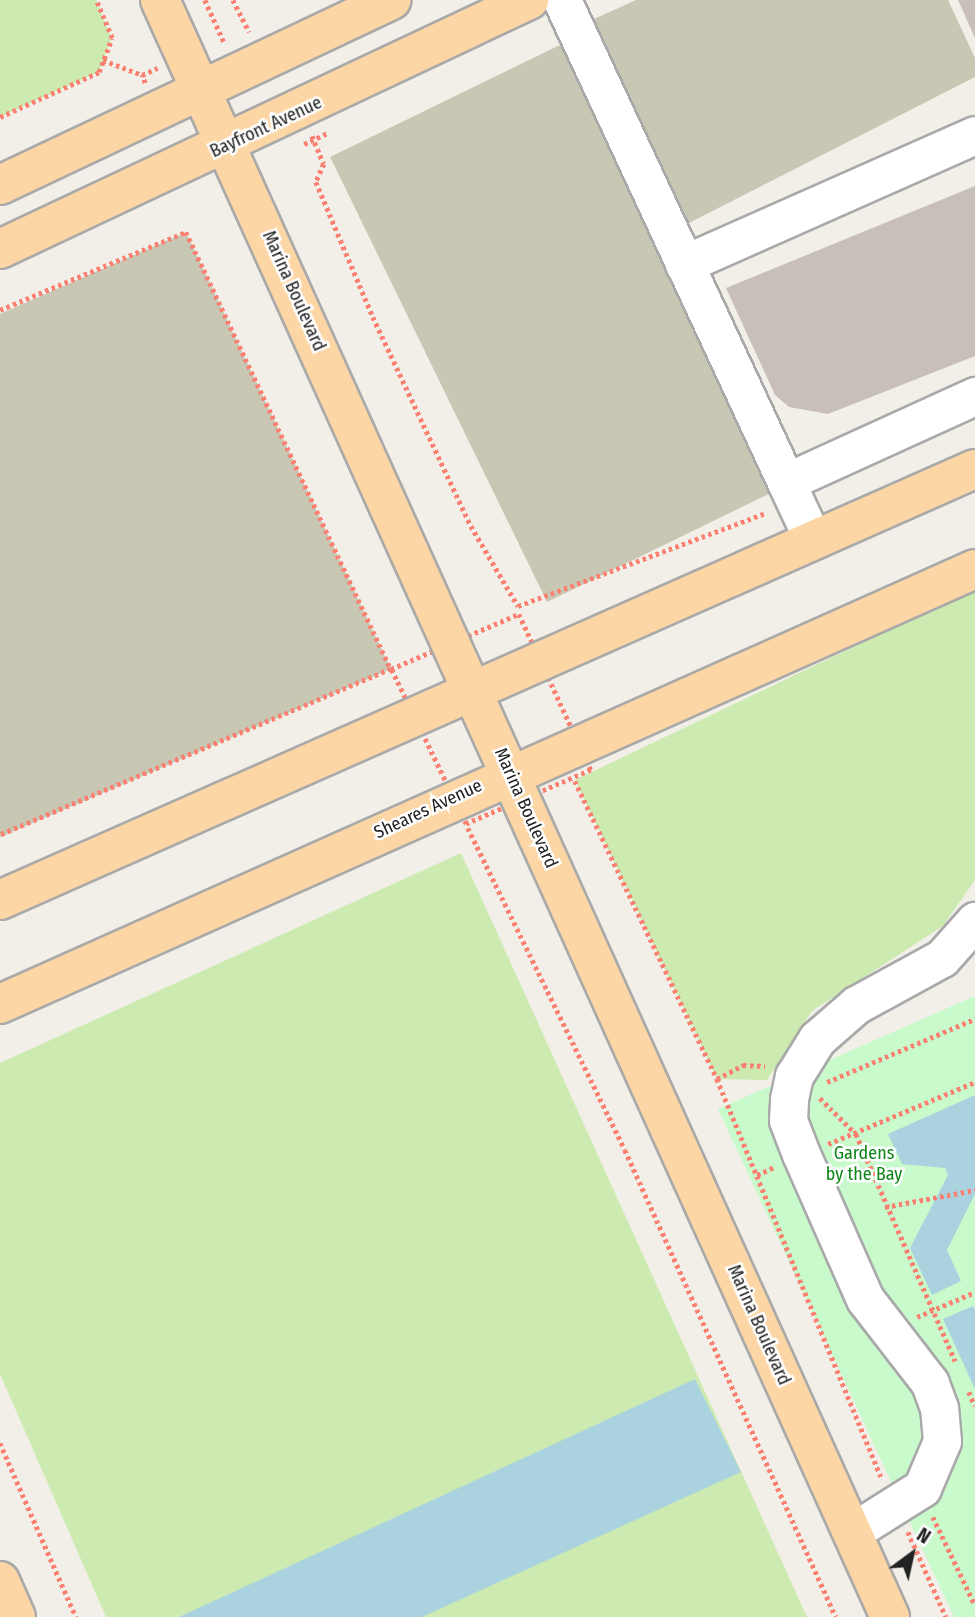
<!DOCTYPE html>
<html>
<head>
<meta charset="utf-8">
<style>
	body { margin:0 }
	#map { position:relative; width:975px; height:1617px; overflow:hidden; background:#f2efe9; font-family:"Fira Sans Condensed",sans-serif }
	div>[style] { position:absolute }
	.construction>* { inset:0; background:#c7c7b4; transform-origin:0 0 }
	.grass>* { inset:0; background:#cdebb0 }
	.park>* { inset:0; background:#c8facc }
	.water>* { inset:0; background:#aad3df }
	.building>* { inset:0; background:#c7bfb8 }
	.path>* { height:4.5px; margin-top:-2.25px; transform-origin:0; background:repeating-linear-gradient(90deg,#fa8072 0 3.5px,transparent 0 7px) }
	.roads { filter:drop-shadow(2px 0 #a9a9a9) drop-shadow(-2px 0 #a9a9a9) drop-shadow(0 2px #a9a9a9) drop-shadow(0 -2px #a9a9a9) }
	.minor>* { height:37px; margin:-18.5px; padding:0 18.5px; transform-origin:18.5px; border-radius:18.5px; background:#fff }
	.major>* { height:38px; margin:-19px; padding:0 19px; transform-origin:19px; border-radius:19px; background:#fcd6a4 }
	span { translate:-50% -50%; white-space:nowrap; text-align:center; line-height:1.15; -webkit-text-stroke:5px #fff; paint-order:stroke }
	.street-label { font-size:18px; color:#222 }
	.park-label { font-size:18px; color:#0c8416 }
	.north { position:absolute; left:877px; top:1519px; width:70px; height:70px; -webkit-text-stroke:5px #fff; paint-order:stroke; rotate:33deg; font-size:19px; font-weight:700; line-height:28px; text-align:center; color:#222 }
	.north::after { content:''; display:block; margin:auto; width:24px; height:32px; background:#222; clip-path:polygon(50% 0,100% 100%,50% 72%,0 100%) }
</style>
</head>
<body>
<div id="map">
	<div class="construction">
		<div style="clip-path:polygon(636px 0,948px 0,975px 58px,975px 77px,685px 225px,583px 24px)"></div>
		<div style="left:562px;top:44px;width:495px;height:258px;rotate:64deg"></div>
		<div style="clip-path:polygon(186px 232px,391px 669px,0 837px,0 314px)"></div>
	</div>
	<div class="grass">
		<div style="clip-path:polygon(0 0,96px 0,112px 38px,99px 72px,0 117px)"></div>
		<div style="clip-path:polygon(975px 589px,975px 880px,943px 926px,812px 1011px,767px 1080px,717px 1079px,575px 780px)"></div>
		<div style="clip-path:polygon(461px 853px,807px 1617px,106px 1617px,0 1374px,0 1063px)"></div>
	</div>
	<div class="park">
		<div style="clip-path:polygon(975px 996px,975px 1617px,954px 1617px,718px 1109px)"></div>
	</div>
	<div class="water">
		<div style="clip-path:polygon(975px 1095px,975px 1194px,947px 1250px,961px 1281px,932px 1295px,910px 1248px,948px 1175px,945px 1168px,902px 1164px,888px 1134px)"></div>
		<div style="clip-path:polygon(973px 1306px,975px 1310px,975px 1389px,943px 1319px)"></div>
		<div style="clip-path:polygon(695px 1379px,741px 1472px,422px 1617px,179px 1617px)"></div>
	</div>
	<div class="building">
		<div style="clip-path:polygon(958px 0,975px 0,975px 38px)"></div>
		<div style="clip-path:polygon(975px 186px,975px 356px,828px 414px,789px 407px,775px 395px,726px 288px)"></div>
	</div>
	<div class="path">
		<div style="left:205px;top:0;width:46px;rotate:65.7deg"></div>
		<div style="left:233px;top:0;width:36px;rotate:63deg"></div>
		<div style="left:103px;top:60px;width:42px;rotate:21deg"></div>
		<div style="left:145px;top:83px;width:9px;rotate:-111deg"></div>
		<div style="left:142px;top:75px;width:17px;rotate:-24deg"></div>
		<div style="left:0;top:117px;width:109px;rotate:-24.4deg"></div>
		<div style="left:99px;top:72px;width:36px;rotate:-69deg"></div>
		<div style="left:112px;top:38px;width:41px;rotate:-112.8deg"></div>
		<div style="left:312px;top:136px;width:30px;rotate:67deg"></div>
		<div style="left:324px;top:164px;width:20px;rotate:114deg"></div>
		<div style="left:316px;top:182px;width:147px;rotate:67.1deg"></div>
		<div style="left:373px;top:317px;width:231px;rotate:64.9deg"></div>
		<div style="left:471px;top:526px;width:93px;rotate:59.6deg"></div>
		<div style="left:518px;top:606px;width:265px;rotate:-20.6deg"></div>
		<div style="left:304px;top:144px;width:26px;rotate:-25deg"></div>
		<div style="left:0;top:310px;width:202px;rotate:-22.8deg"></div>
		<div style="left:186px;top:232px;width:483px;rotate:64.9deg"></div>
		<div style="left:391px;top:669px;width:425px;rotate:157deg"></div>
		<div style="left:519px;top:614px;width:172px;rotate:65.2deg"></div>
		<div style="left:591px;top:770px;width:136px;rotate:156.6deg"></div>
		<div style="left:466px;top:824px;width:172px;rotate:-115.8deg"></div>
		<div style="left:391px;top:669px;width:139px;rotate:-23.3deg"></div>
		<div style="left:575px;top:781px;width:330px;rotate:64.5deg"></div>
		<div style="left:717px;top:1079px;width:430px;rotate:67.6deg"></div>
		<div style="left:468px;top:828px;width:358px;rotate:64deg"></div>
		<div style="left:625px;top:1150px;width:512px;rotate:65.69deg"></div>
		<div style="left:717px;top:1079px;width:30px;rotate:-28deg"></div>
		<div style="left:743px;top:1065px;width:22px;rotate:3deg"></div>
		<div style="left:827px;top:1082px;width:161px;rotate:-23.1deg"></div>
		<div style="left:820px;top:1098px;width:51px;rotate:45deg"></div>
		<div style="left:856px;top:1134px;width:248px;rotate:66.4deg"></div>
		<div style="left:828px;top:1144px;width:160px;rotate:-22.9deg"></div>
		<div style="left:757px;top:1175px;width:19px;rotate:-25deg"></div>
		<div style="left:885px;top:1207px;width:92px;rotate:-10.7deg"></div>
		<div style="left:917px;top:1317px;width:63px;rotate:-23.3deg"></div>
		<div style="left:969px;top:1392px;width:15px;rotate:67deg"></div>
		<div style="left:0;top:1443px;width:190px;rotate:66.4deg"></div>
		<div style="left:933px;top:1517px;width:98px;rotate:64.5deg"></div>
		<div style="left:908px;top:1532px;width:93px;rotate:65.9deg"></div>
	</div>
	<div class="roads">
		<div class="minor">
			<div style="left:562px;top:0;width:532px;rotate:65.07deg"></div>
			<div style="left:786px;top:482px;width:208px;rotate:-24.5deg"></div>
			<div style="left:684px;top:264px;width:318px;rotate:-23.9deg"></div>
			<div style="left:786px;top:482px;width:64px;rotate:65deg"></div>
			<div style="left:852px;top:1532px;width:83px;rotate:-32.2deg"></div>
			<div style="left:922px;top:1488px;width:51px;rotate:-66.9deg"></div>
			<div style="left:942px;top:1441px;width:33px;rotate:-95deg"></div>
			<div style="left:939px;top:1408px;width:27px;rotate:-110deg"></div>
			<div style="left:930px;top:1383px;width:106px;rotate:-127.7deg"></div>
			<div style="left:865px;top:1299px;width:158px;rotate:-113.8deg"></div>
			<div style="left:801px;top:1154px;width:36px;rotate:-111deg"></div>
			<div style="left:788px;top:1120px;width:21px;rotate:-87deg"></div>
			<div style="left:789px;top:1099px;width:24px;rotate:-78deg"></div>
			<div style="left:794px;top:1076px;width:44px;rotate:-58.1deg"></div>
			<div style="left:817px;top:1039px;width:52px;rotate:-41.1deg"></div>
			<div style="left:856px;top:1005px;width:98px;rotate:-28.7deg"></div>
			<div style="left:942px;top:958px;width:50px;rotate:-48.3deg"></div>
		</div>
		<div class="major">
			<div style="left:160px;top:0;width:1774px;rotate:65.7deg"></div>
			<div style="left:0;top:185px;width:433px;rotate:-25.3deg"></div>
			<div style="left:0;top:249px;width:585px;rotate:-25.21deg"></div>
			<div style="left:0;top:900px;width:1066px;rotate:-23.85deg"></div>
			<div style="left:0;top:1004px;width:1068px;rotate:-24.04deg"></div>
			<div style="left:0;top:1581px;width:39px;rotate:66deg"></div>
		</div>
	</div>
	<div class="street-label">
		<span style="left:266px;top:127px;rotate:-25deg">Bayfront Avenue</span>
		<span style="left:294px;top:291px;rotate:66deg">Marina Boulevard</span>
		<span style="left:526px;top:808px;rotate:66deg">Marina Boulevard</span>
		<span style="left:428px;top:809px;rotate:-25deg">Sheares Avenue</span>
		<span style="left:759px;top:1325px;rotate:66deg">Marina Boulevard</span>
	</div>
	<div class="park-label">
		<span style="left:864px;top:1164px">Gardens<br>by the Bay</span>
	</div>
	<div class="north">N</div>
</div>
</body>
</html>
